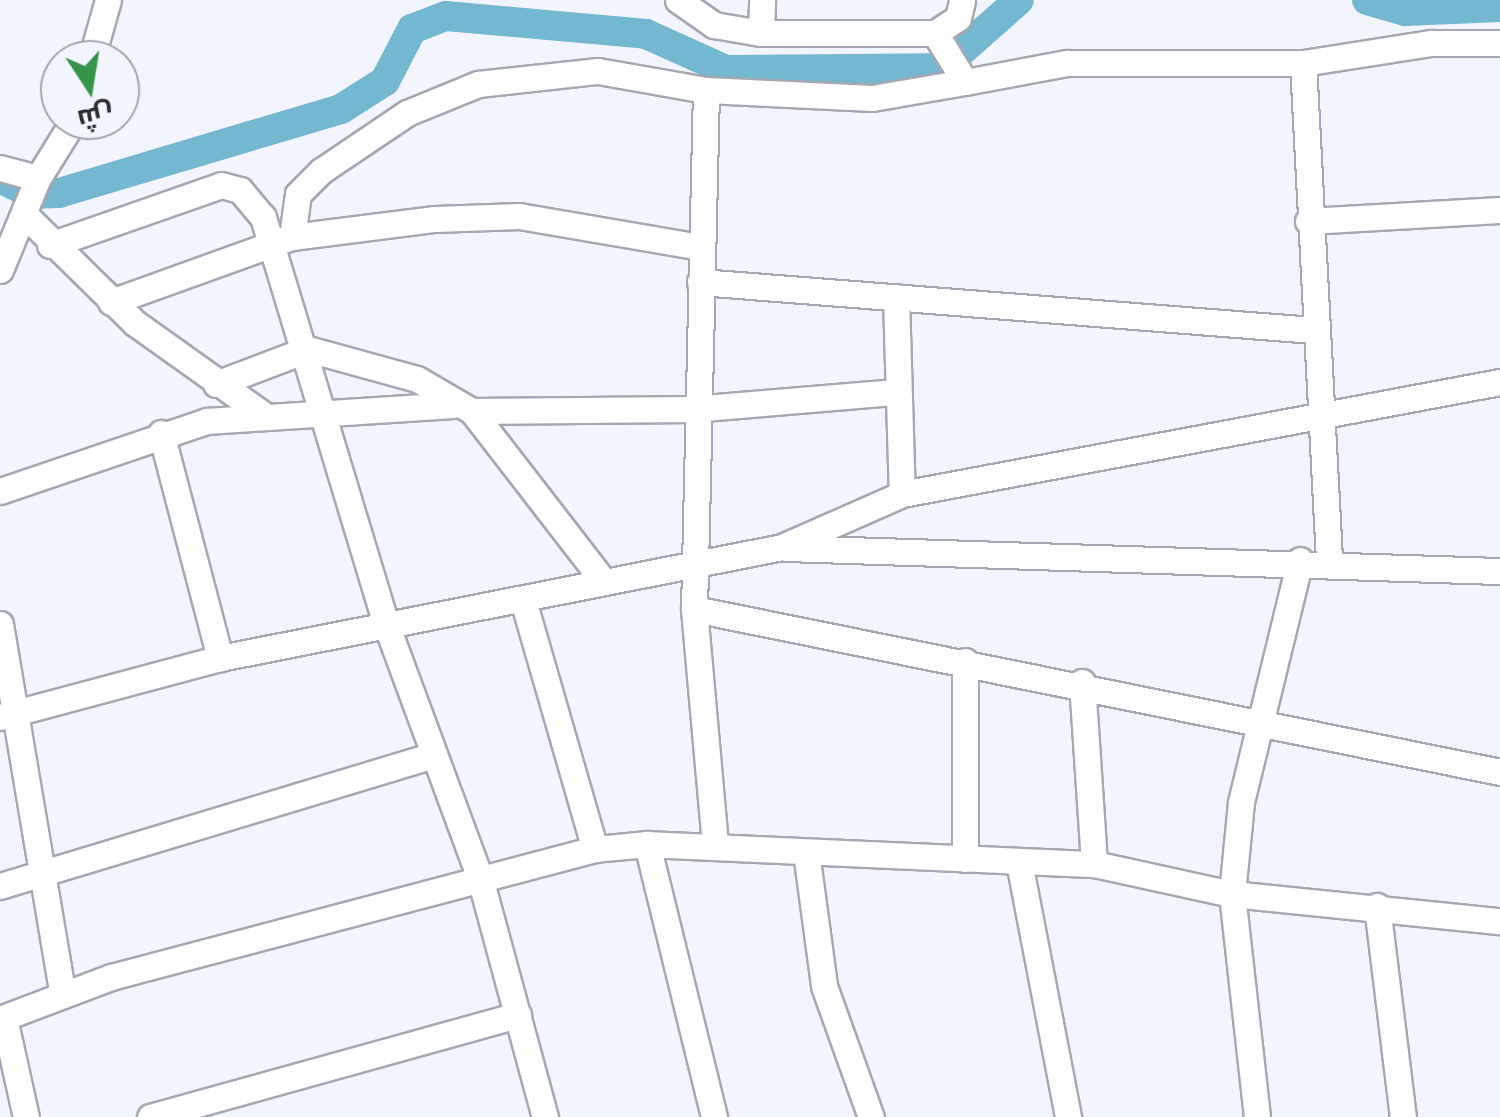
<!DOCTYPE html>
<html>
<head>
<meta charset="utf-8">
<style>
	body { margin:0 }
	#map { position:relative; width:1500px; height:1117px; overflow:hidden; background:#f3f5fe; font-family:Figtree,Cairo,sans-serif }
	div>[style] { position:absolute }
	.river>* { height:30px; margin:-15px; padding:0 15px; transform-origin:15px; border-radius:15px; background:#74b7d1 }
	.roads { filter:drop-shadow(2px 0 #a5a7b2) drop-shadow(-2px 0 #a5a7b2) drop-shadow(0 2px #a5a7b2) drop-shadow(0 -2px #a5a7b2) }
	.minor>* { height:25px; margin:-12.5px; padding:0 12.5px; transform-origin:12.5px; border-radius:12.5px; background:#fff }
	span { translate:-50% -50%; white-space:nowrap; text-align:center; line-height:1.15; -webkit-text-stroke:10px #f3f5fe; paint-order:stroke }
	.north { position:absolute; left:40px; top:40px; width:100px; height:100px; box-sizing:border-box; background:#f3f5fe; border:2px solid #a3a4ac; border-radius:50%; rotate:168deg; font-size:28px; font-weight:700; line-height:40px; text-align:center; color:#2b2b30 }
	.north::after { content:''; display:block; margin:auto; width:35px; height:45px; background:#359549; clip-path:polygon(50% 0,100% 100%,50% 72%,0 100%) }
</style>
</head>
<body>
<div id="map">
	<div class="river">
		<div style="left:1367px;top:0;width:40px;rotate:16deg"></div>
		<div style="left:1405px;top:11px;width:95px;rotate:-2.4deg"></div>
		<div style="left:958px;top:54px;width:81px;rotate:-41.5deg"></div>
		<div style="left:0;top:178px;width:35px;rotate:27deg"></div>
		<div style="left:31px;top:194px;width:28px;rotate:-2deg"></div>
		<div style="left:59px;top:193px;width:294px;rotate:-16.6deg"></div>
		<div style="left:341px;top:109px;width:52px;rotate:-32.5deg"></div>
		<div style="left:385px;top:81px;width:59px;rotate:-62.6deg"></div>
		<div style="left:412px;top:29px;width:36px;rotate:-21deg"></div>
		<div style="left:446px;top:16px;width:201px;rotate:5.1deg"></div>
		<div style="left:646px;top:34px;width:88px;rotate:24.2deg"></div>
		<div style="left:726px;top:70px;width:209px;rotate:-0.5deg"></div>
	</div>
	<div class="roads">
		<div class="minor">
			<div style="left:678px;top:0;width:44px;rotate:34.8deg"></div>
			<div style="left:714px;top:25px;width:48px;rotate:9.7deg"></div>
			<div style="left:761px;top:33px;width:174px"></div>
			<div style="left:935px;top:33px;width:27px;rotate:-33deg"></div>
			<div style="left:958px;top:18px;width:18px;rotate:-77deg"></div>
			<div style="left:761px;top:33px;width:33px;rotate:-88deg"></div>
			<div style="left:935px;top:33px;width:57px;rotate:58.5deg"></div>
			<div style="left:965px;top:82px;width:104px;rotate:-10.6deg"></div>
			<div style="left:1067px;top:63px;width:236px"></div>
			<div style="left:1303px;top:63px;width:130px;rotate:-8.9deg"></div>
			<div style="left:1431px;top:43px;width:69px"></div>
			<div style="left:91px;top:60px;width:62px;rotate:-74.2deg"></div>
			<div style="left:1303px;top:63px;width:499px;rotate:87deg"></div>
			<div style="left:706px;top:90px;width:519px;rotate:91.32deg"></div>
			<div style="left:694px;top:609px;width:822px;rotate:11.43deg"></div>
			<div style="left:0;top:168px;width:39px;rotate:15deg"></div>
			<div style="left:38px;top:178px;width:68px;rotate:-58.2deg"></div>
			<div style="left:24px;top:214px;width:156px;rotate:44.5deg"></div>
			<div style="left:135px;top:323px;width:158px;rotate:35.5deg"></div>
			<div style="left:1308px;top:221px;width:192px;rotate:-3.3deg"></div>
			<div style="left:292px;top:237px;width:43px;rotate:-82.1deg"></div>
			<div style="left:298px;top:194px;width:33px;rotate:-45deg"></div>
			<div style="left:321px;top:171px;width:104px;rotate:-34deg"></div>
			<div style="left:407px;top:113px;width:77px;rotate:-22.2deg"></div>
			<div style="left:478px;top:84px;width:121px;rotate:-6.2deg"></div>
			<div style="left:598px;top:71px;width:110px;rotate:10deg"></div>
			<div style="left:706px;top:90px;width:166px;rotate:2.8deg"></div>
			<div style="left:872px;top:98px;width:94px;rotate:-9.8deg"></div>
			<div style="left:50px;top:245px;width:181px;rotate:-19.3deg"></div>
			<div style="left:221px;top:185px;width:20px;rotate:15deg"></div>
			<div style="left:240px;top:190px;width:35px;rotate:50deg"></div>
			<div style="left:263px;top:217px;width:425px;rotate:73.2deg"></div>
			<div style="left:386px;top:624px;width:271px;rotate:69.7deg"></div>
			<div style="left:480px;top:878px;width:248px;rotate:74.8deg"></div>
			<div style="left:0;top:270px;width:100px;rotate:-67.6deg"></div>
			<div style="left:700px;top:282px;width:615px;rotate:4.48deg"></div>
			<div style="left:896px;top:297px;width:197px;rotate:88.3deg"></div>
			<div style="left:111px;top:302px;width:192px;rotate:-19.8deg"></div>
			<div style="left:292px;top:237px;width:144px;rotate:-7.2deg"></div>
			<div style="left:435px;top:219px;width:84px;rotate:-2deg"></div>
			<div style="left:519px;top:216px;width:184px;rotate:9.7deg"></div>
			<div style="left:216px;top:384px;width:98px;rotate:-20.8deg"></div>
			<div style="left:308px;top:349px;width:113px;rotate:15.4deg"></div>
			<div style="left:417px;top:379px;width:64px;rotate:30.2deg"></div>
			<div style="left:472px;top:411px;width:216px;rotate:52.3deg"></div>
			<div style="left:472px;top:411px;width:220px;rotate:-0.5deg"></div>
			<div style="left:692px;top:409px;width:202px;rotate:-4.8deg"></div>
			<div style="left:161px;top:433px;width:233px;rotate:75.3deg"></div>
			<div style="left:0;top:491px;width:219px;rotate:-18.7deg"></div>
			<div style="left:207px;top:421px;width:246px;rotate:-3.7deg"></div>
			<div style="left:786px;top:548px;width:714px;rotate:1.85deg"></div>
			<div style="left:523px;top:600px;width:259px;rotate:73.9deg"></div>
			<div style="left:694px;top:609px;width:237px;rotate:84.9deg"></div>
			<div style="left:0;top:624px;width:376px;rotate:80.4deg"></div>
			<div style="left:1082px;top:682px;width:182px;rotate:86.2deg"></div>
			<div style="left:0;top:717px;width:228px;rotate:-15deg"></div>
			<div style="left:220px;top:658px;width:573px;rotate:-11.17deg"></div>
			<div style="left:782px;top:547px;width:131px;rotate:-23.8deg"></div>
			<div style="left:902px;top:494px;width:608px;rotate:-10.61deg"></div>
			<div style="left:647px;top:844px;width:281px;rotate:76.2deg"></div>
			<div style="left:806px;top:852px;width:135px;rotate:82.3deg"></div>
			<div style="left:824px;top:986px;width:139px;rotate:70.3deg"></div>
			<div style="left:965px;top:859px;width:198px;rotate:-90deg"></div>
			<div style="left:1019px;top:862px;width:260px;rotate:79.1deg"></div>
			<div style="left:0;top:886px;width:450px;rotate:-16.8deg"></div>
			<div style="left:1377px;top:906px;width:213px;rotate:83deg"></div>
			<div style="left:4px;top:1018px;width:101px;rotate:77.5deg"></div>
			<div style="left:0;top:1019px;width:119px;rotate:-20.7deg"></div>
			<div style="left:111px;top:977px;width:501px;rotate:-14.81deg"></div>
			<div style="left:595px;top:849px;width:52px;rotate:-5.5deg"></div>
			<div style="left:647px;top:844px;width:447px;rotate:2.6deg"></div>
			<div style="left:1094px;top:864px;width:141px;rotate:12.3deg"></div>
			<div style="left:1232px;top:894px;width:269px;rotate:5.8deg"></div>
			<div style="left:150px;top:1117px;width:382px;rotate:-15.5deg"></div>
			<div style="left:1257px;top:1117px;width:224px;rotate:-96.4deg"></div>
			<div style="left:1232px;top:894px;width:92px;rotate:-84.4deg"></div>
			<div style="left:1241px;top:802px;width:249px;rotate:-76.3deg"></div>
		</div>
	</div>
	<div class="north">ش</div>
</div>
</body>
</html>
